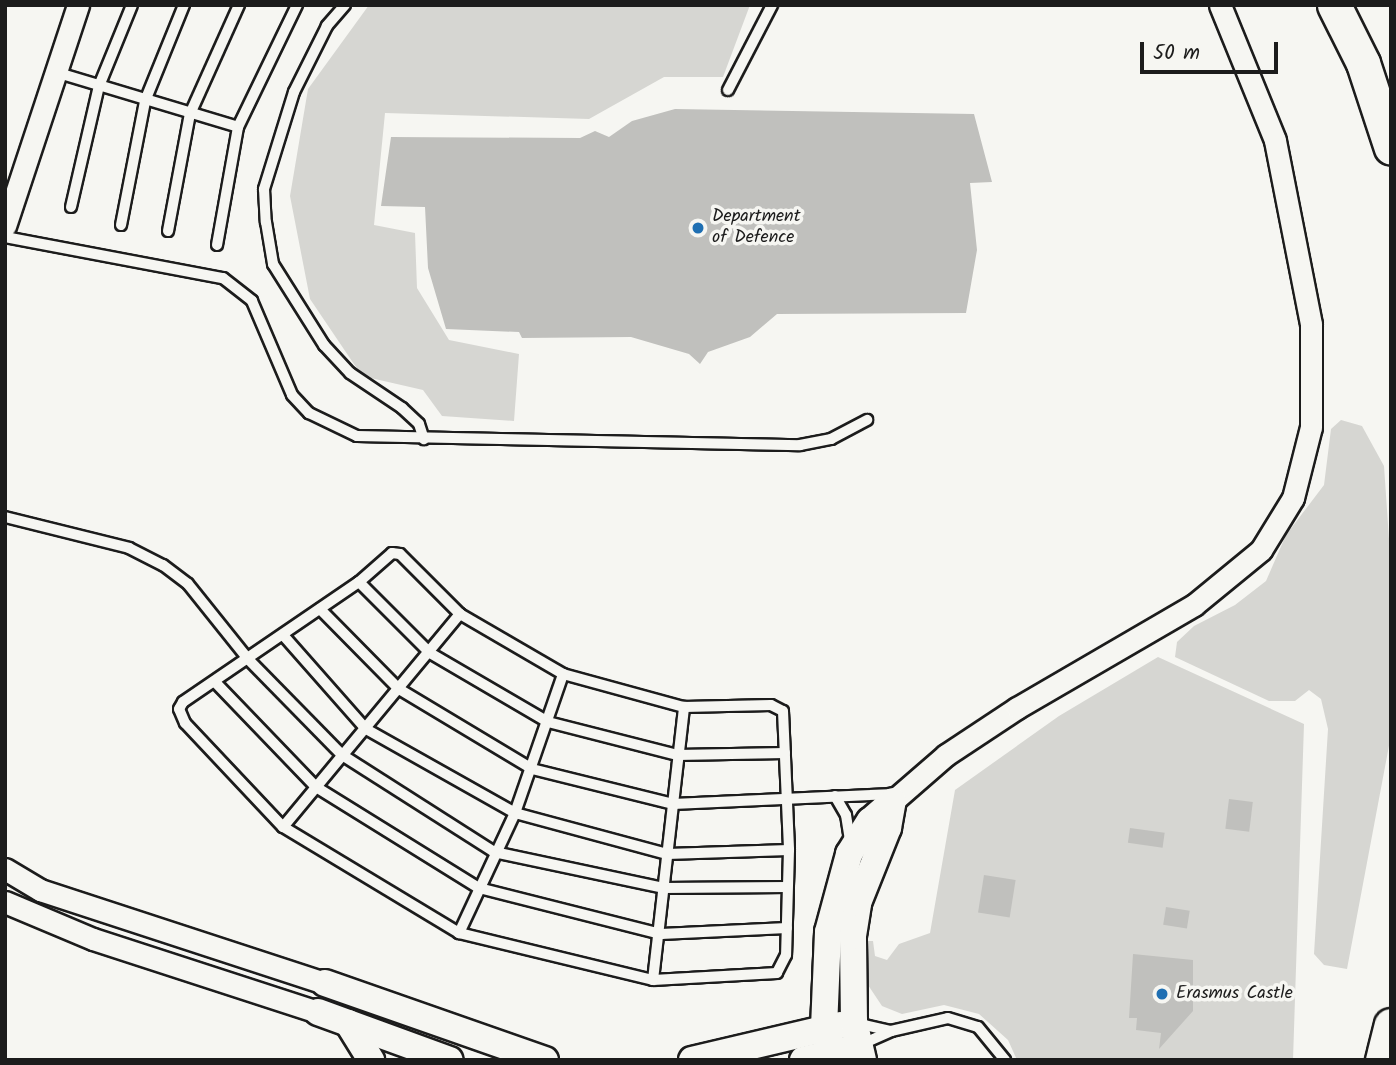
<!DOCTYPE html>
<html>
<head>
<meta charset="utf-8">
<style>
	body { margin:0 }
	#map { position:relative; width:1396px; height:1065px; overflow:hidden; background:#f6f6f2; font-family:Kalam,sans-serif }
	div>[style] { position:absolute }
	.green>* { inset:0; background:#d6d6d2 }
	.building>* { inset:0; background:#c0c0bd; transform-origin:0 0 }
	.roads { filter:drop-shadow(2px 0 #1c1c1c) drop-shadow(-2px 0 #1c1c1c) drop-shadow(0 2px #1c1c1c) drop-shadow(0 -2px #1c1c1c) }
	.service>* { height:10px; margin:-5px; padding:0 5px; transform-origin:5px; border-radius:5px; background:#f6f6f2 }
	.minor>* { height:21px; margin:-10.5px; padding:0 10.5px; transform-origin:10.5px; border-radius:10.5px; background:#f6f6f2 }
	.tertiary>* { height:26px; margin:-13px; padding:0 13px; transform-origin:13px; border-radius:13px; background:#f6f6f2 }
	.primary>* { height:33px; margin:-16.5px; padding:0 16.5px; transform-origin:16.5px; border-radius:16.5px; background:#f6f6f2 }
	.dots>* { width:19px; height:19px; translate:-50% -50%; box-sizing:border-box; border:4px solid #f6f6f2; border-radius:50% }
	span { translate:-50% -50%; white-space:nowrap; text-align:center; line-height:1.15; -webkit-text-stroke:7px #f6f6f2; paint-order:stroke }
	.poi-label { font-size:18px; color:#1c1c1c }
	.left { translate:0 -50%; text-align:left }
	.frame { position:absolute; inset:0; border:7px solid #1c1c1c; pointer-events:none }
	.scale { position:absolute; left:1140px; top:42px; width:138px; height:32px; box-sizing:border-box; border:4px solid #1c1c1c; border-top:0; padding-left:9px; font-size:21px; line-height:24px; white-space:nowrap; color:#1c1c1c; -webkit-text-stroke:5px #f6f6f2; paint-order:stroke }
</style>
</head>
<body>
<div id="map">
	<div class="green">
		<div style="clip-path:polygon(369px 5px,750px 5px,723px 77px,664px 77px,589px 119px,385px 113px,374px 225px,415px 233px,417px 288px,449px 340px,519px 354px,514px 421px,442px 416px,423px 390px,362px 376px,310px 299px,290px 196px,308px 89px)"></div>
		<div style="clip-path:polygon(1341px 420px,1362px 426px,1384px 466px,1391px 568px,1391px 735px,1347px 969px,1324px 965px,1314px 954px,1328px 729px,1321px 699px,1309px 690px,1295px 701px,1269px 701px,1175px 657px,1177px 642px,1194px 626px,1235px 605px,1266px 581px,1286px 535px,1324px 485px,1331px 429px)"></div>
		<div style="clip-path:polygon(1158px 657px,1304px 724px,1293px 1060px,1017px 1060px,1008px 1040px,979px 1014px,944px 1005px,902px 1014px,882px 1006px,866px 982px,867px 941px,873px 941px,875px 956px,887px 960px,899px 944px,930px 933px,955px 790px,1059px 716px)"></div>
	</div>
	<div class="building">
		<div style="clip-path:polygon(675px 109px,974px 114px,992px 182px,970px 183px,977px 250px,966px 313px,777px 314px,750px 337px,708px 352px,700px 364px,689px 354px,631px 337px,522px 338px,519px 332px,446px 329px,428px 268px,425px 207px,381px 206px,391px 137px,580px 138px,595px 131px,609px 137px,632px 121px)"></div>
		<div style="left:1229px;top:799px;width:24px;height:30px;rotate:7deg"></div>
		<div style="left:1130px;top:828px;width:35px;height:15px;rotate:8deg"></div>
		<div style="left:984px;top:875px;width:32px;height:38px;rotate:9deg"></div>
		<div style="left:1166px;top:907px;width:24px;height:18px;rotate:9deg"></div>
		<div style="clip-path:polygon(1133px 954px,1193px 960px,1193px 1011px,1159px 1049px,1161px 1033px,1136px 1030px,1137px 1018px,1129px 1018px)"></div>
	</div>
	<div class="roads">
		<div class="service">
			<div style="left:345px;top:5px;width:28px;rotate:131deg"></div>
			<div style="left:327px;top:26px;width:74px;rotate:116.6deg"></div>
			<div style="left:294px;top:92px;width:102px;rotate:107.2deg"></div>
			<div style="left:264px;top:189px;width:33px;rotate:87deg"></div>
			<div style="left:266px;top:222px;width:43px;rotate:80.5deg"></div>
			<div style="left:273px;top:264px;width:96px;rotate:57.8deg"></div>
			<div style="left:324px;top:345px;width:38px;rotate:47deg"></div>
			<div style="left:350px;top:373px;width:63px;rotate:33.9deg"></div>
			<div style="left:402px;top:408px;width:23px;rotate:43deg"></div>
			<div style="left:419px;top:424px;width:16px;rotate:72deg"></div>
			<div style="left:55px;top:72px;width:191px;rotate:16.7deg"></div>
			<div style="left:728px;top:90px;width:96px;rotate:-62.6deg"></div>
			<div style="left:71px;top:207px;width:124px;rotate:-77deg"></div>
			<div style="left:99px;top:86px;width:87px;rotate:-67.8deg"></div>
			<div style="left:121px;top:225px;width:126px;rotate:-79deg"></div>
			<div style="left:145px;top:101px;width:104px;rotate:-67.9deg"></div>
			<div style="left:168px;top:231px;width:119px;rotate:-79.4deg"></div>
			<div style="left:190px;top:114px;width:120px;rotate:-65.8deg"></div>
			<div style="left:5px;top:237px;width:222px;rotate:10.7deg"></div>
			<div style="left:223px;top:278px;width:37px;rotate:38deg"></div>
			<div style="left:252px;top:301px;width:102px;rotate:66.9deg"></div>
			<div style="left:292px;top:395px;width:25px;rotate:47deg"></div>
			<div style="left:309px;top:413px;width:53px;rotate:25.6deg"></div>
			<div style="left:357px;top:436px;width:443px;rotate:1.2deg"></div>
			<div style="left:800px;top:445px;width:32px;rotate:-11deg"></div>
			<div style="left:831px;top:439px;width:41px;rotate:-27.8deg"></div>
			<div style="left:217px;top:245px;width:120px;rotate:-79.9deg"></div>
			<div style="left:238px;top:127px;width:136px;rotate:-64.2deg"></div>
			<div style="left:5px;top:517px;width:128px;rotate:14deg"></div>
			<div style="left:129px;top:548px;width:38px;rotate:27deg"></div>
			<div style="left:163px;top:565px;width:31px;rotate:37deg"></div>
			<div style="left:188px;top:584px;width:96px;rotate:51.3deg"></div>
			<div style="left:248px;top:659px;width:134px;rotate:45.6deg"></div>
			<div style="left:342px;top:755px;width:180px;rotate:32.5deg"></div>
			<div style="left:494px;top:852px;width:173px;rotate:12deg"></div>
			<div style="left:663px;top:888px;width:124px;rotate:-0.5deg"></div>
			<div style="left:392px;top:553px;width:8px;rotate:7deg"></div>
			<div style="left:400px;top:554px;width:85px;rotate:45deg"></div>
			<div style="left:460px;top:614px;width:119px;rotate:30.2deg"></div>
			<div style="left:563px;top:674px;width:125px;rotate:15.3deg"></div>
			<div style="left:684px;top:707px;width:87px;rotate:-1.3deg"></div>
			<div style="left:771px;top:705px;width:13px;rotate:27deg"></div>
			<div style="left:783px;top:711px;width:139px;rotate:87.5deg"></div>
			<div style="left:789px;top:850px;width:105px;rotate:91.6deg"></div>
			<div style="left:786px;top:955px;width:20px;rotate:117deg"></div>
			<div style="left:777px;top:973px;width:124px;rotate:176.8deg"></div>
			<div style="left:653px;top:980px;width:200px;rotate:-166.4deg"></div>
			<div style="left:459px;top:933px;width:205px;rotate:-148.9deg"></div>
			<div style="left:283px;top:827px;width:143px;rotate:-133.3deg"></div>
			<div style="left:185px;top:723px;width:15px;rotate:-113deg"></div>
			<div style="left:179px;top:709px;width:8px;rotate:-60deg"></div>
			<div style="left:183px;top:702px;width:213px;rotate:-34.3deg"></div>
			<div style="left:359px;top:582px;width:44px;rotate:-41.3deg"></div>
			<div style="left:359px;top:582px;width:100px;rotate:45deg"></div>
			<div style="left:430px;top:653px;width:137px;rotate:30.3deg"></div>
			<div style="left:548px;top:722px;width:133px;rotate:14.3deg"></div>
			<div style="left:677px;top:755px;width:108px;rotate:-1.1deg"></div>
			<div style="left:320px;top:609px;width:112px;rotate:45.4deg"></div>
			<div style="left:399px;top:689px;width:155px;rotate:31deg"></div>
			<div style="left:532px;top:769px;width:145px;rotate:13.9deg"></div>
			<div style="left:673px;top:804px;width:222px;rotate:-2.6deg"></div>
			<div style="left:283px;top:635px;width:125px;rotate:48.6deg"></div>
			<div style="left:366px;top:729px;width:171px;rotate:29.4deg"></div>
			<div style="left:515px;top:813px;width:157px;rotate:15.1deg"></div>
			<div style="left:667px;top:854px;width:122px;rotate:-1.9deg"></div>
			<div style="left:215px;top:682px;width:146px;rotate:46.1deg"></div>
			<div style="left:316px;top:787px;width:192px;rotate:31.8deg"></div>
			<div style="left:479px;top:888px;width:188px;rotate:14.2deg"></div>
			<div style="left:661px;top:934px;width:126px;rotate:-2.7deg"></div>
			<div style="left:835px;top:796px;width:22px;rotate:60deg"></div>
			<div style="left:846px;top:815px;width:26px;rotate:81deg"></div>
			<div style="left:283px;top:827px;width:277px;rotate:-50.3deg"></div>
			<div style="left:459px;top:933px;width:132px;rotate:-65deg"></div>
			<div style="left:515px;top:813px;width:147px;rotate:-70.9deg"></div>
			<div style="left:653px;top:980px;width:275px;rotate:-83.5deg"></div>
			<div style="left:856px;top:1023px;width:36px;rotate:13deg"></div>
			<div style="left:860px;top:1045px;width:34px;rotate:-24deg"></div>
			<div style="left:891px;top:1031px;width:58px;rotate:-12.8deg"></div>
			<div style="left:948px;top:1018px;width:31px;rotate:17deg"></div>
			<div style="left:978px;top:1027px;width:43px;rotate:50.7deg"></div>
		</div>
		<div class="minor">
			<div style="left:5px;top:226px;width:233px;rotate:-71.7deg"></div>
			<div style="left:893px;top:801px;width:70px;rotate:-41deg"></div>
			<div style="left:946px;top:755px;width:85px;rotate:-33.5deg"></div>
			<div style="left:1017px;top:708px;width:205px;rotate:-30.2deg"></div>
			<div style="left:1194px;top:605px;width:87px;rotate:-39.4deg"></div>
			<div style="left:1261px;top:550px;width:61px;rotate:-58.4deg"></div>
			<div style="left:1293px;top:498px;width:73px;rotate:-75.8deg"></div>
			<div style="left:1311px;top:427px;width:103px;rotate:-90deg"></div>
			<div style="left:1311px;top:324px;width:187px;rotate:-101.1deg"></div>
			<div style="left:1275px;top:140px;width:146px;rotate:-112.2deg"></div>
			<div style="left:5px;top:869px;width:41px;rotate:31deg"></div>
			<div style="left:40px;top:890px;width:300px;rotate:18.1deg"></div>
			<div style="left:5px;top:902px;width:95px;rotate:22.8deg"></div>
			<div style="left:93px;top:939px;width:237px;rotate:18deg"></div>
		</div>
		<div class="tertiary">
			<div style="left:325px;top:983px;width:233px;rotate:19.3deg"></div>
			<div style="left:318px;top:1012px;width:140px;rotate:20deg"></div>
			<div style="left:348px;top:1023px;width:44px;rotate:58.1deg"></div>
			<div style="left:692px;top:1060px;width:152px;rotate:-13.3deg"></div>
			<div style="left:803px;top:1060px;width:47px;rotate:-13.4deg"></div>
			<div style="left:837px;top:1060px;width:35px;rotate:-112deg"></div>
			<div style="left:824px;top:1028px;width:96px;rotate:-87.6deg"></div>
			<div style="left:828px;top:932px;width:81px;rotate:-74.9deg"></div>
			<div style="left:849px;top:854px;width:39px;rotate:-58deg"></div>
			<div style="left:870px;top:821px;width:30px;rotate:-41deg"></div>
			<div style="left:863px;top:1060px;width:39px;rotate:-103deg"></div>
			<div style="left:854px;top:1022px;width:86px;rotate:-90.7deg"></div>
			<div style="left:853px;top:936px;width:33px;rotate:-81deg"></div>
			<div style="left:858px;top:903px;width:81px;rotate:-68.2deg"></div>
			<div style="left:888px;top:828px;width:27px;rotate:-80deg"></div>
		</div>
		<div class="primary">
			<div style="left:1334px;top:5px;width:65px;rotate:63.4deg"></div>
			<div style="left:1363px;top:63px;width:89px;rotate:71.8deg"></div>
			<div style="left:1382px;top:1060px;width:36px;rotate:-76deg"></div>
		</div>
	</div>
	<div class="dots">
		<div style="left:698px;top:228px;background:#1f6fb2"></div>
		<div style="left:1162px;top:994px;background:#1f6fb2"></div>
	</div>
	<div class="poi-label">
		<span class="left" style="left:712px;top:228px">Department<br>of Defence</span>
		<span class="left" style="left:1176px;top:994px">Erasmus Castle</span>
	</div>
	<div class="frame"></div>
	<div class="scale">50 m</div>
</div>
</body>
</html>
